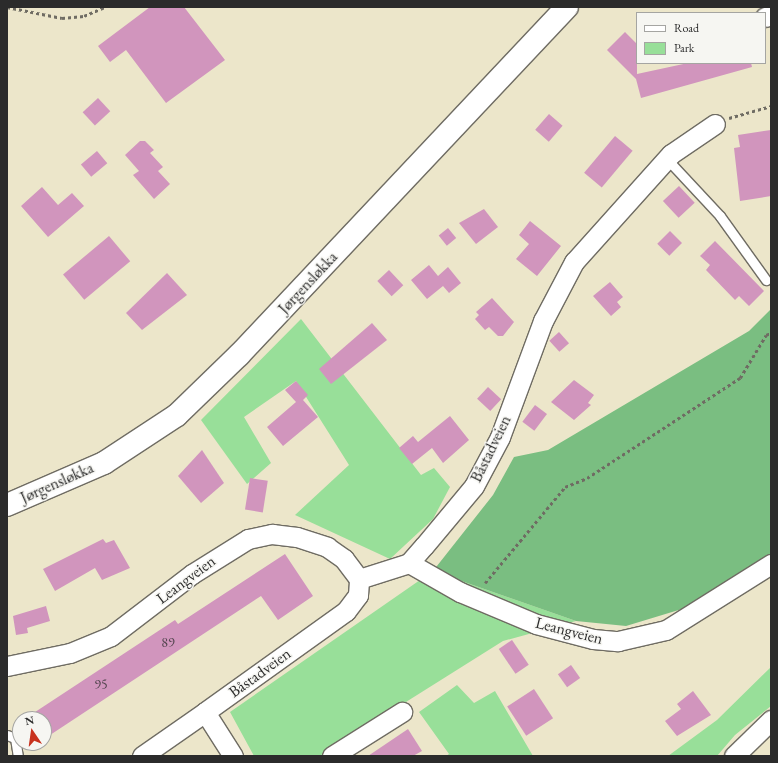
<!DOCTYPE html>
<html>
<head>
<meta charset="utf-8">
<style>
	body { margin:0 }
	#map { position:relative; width:778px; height:763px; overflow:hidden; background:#ece6ca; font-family:"EB Garamond",serif }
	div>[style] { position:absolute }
	.green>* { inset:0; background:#98df99 }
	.forest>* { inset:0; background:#7abe81 }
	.building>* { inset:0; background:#d195bd; transform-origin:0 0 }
	.path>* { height:2.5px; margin-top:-1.25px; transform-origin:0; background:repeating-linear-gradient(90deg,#6f6c63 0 3px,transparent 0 6px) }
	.roads { filter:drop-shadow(1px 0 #6f6c63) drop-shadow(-1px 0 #6f6c63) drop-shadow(0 1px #6f6c63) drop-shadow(0 -1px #6f6c63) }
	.service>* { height:9px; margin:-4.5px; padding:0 4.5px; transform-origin:4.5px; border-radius:4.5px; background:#fff }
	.minor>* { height:19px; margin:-9.5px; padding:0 9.5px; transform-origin:9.5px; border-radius:9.5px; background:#fff }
	.tertiary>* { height:22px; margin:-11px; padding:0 11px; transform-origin:11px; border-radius:11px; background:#fff }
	span { translate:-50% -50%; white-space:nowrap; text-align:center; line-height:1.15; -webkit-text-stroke:3px #f6f6f2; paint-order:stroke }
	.number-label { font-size:14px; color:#544650 }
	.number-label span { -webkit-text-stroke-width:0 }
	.street-label { font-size:16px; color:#2b2b2b }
	.frame { position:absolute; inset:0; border:8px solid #2b2b2b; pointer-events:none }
	.legend { position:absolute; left:636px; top:12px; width:130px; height:52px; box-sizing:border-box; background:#f6f6f2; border:1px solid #a5a5a2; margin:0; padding:5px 7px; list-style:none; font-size:12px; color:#2b2b2b }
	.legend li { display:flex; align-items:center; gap:8px; height:20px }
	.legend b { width:20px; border:1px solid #a5a5a2 }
	.north { position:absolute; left:12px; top:711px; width:40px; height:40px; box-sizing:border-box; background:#f6f6f2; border:1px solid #a5a5a2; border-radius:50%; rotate:347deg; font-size:11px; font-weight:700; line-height:16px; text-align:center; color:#2b2b2b }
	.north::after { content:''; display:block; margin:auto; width:14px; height:18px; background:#c8321e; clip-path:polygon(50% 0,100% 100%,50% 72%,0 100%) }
</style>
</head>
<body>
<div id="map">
	<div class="green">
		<div style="clip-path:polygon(301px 319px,421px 475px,434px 468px,450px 487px,433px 519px,390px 559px,295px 515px,349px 465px,296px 381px,244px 417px,271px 463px,247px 484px,201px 420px)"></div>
		<div style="clip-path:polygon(433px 571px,576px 621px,503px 641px,320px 756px,254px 756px,230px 712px)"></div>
		<div style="clip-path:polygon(771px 667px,771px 706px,735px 735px,717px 756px,668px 756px,717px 720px)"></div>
		<div style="clip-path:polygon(457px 685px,474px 703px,495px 691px,533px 756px,446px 756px,449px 754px,419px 712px)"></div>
	</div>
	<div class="forest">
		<div style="clip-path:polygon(771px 309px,771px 554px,682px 609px,626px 626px,576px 621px,433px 571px,493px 495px,514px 457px,548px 450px,749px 331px)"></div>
	</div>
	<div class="building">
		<div style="clip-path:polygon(150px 7px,184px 7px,225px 60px,166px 103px,126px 50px,110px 62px,98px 46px)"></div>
		<div style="clip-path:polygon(625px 32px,637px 44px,637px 74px,688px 63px,751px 63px,752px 67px,641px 98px,636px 79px,607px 50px)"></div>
		<div style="left:98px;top:98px;width:18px;height:21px;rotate:47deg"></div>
		<div style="left:549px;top:114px;width:18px;height:21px;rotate:41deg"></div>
		<div style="clip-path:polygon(771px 130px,771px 196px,740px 201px,734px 148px,740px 147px,738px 135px)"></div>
		<div style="left:615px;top:136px;width:23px;height:48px;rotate:40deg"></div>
		<div style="clip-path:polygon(140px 141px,145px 141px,154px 150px,150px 153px,163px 167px,158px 171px,170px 184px,154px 199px,133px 175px,139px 171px,125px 155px)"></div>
		<div style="left:97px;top:151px;width:16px;height:21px;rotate:50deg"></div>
		<div style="left:679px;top:186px;width:23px;height:22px;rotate:47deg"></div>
		<div style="clip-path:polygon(42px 187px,58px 205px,72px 193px,84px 206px,48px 237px,21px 206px)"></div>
		<div style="clip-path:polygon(484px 209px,498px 227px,476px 244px,459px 223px)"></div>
		<div style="clip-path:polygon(530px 221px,561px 246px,537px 276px,516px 259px,529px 244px,519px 235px)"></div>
		<div style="left:448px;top:228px;width:13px;height:12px;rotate:51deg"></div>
		<div style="left:670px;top:231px;width:17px;height:18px;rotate:45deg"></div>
		<div style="left:109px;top:236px;width:33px;height:60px;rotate:50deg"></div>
		<div style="clip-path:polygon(715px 241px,764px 291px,749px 306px,739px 296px,735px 300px,706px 270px,710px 265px,700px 256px)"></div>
		<div style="clip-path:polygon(429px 265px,438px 276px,448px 267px,461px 283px,449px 293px,443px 286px,427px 299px,411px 280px)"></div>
		<div style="left:389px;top:270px;width:21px;height:16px;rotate:47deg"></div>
		<div style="clip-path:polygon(167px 273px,187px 295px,142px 330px,126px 313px)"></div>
		<div style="clip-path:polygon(610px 282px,623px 297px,617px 302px,621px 307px,611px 316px,593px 296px)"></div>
		<div style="clip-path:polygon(492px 298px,514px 322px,503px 336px,498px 336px,489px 327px,485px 330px,475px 319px,479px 315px,476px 312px)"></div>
		<div style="clip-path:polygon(372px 323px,387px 340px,331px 384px,319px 369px)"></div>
		<div style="left:559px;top:332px;width:15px;height:13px;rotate:48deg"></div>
		<div style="clip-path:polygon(574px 380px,594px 395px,588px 403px,591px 405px,574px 420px,551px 402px)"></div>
		<div style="clip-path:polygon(296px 381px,308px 395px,303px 400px,318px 417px,283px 446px,267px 427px,296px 402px,285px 390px)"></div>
		<div style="left:488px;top:387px;width:18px;height:16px;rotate:43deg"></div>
		<div style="left:535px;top:405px;width:15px;height:21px;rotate:37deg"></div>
		<div style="clip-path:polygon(450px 416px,469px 440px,443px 463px,432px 448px,412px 464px,399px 448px,413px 436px,418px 442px)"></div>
		<div style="clip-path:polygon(202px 450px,224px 483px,201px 503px,178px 476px)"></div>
		<div style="left:250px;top:478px;width:18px;height:32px;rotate:9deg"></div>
		<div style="clip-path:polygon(103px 539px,106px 543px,114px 540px,130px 568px,102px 580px,95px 568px,55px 591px,43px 569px)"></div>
		<div style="clip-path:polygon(285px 554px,313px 596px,278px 620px,261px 596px,44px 739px,44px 719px,26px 718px,175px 620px,178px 624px)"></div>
		<div style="clip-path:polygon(46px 606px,50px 621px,27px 628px,28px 633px,16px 635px,13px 616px)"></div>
		<div style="left:512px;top:640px;width:30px;height:16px;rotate:56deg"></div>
		<div style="left:571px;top:665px;width:16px;height:16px;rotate:55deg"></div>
		<div style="left:534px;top:689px;width:35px;height:32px;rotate:57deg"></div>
		<div style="clip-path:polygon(693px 691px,711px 715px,677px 736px,665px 721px,681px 709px,677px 704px)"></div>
		<div style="clip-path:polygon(408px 729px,422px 751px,413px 756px,368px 756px)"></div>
	</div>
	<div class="path">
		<div style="left:7px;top:7px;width:56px;rotate:11.3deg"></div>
		<div style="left:62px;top:18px;width:22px;rotate:-5deg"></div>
		<div style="left:84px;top:16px;width:23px;rotate:-23deg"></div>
		<div style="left:729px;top:118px;width:44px;rotate:-15.9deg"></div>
		<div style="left:485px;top:583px;width:125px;rotate:-50.2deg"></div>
		<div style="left:565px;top:487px;width:24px;rotate:-22deg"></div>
		<div style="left:587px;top:478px;width:183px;rotate:-33.2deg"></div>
		<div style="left:740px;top:378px;width:50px;rotate:-58.8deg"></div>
		<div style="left:766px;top:335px;width:5px;rotate:-22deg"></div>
	</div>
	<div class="roads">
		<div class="service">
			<div style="left:666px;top:158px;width:79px;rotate:47deg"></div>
			<div style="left:720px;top:216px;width:79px;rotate:54.3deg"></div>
			<div style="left:7px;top:735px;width:9px;rotate:21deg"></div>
			<div style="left:15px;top:738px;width:18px;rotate:81deg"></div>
		</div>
		<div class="minor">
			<div style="left:765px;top:17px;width:6px;rotate:-18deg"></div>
			<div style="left:409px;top:563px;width:59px;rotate:29.6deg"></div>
			<div style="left:460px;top:592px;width:82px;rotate:22.8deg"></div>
			<div style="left:536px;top:624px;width:59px;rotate:14.7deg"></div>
			<div style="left:593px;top:639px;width:25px;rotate:5deg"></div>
			<div style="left:618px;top:641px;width:49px;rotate:-12.9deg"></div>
			<div style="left:666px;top:630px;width:124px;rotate:-32.2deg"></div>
			<div style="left:7px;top:666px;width:64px;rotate:-11.7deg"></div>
			<div style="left:70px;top:653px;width:44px;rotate:-22.5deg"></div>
			<div style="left:111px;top:636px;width:102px;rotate:-37.4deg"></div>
			<div style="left:192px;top:574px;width:66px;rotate:-32deg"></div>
			<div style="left:248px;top:539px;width:25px;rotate:-12deg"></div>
			<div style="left:272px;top:534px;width:25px;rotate:7deg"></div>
			<div style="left:297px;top:537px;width:32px;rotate:18deg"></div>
			<div style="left:327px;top:547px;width:21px;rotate:35deg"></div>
			<div style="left:344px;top:559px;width:25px;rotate:53deg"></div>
			<div style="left:142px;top:756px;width:77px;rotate:-34.9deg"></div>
			<div style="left:233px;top:756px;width:52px;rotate:-122.5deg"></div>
			<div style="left:205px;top:712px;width:173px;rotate:-35.6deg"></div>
			<div style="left:346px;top:611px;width:20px;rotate:-53deg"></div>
			<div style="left:358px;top:595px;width:16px;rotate:-86deg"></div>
			<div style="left:359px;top:579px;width:52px;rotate:-17.7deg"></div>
			<div style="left:409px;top:563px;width:23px;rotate:-49deg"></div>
			<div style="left:424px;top:546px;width:78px;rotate:-50.2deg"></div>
			<div style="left:474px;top:486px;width:55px;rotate:-62deg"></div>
			<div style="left:500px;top:437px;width:124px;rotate:-69.7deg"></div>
			<div style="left:543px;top:321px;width:67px;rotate:-62.3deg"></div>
			<div style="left:574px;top:262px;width:145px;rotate:-48.1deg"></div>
			<div style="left:671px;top:154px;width:53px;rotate:-34.3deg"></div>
			<div style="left:332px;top:756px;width:83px;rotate:-32.2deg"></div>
			<div style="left:734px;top:756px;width:52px;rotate:-44.2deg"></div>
		</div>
		<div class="tertiary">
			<div style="left:7px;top:505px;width:106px;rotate:-23.4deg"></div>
			<div style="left:104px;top:463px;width:87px;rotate:-33.3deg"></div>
			<div style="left:177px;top:415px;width:86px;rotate:-44.1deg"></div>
			<div style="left:239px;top:355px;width:478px;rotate:-46.7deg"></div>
		</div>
	</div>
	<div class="number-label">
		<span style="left:168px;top:642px">89</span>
		<span style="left:101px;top:684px">95</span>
	</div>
	<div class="street-label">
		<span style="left:308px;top:283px;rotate:-47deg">Jørgensløkka</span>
		<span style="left:491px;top:449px;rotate:-64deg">Båstadveien</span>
		<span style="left:57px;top:483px;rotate:-24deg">Jørgensløkka</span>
		<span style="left:186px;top:580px;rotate:-37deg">Leangveien</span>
		<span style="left:569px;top:631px;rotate:14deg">Leangveien</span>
		<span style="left:260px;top:673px;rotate:-36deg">Båstadveien</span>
	</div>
	<div class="frame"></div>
	<ul class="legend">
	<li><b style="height:5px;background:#fff"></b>Road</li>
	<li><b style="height:11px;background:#98df99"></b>Park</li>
	</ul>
	<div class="north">N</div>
</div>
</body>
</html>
